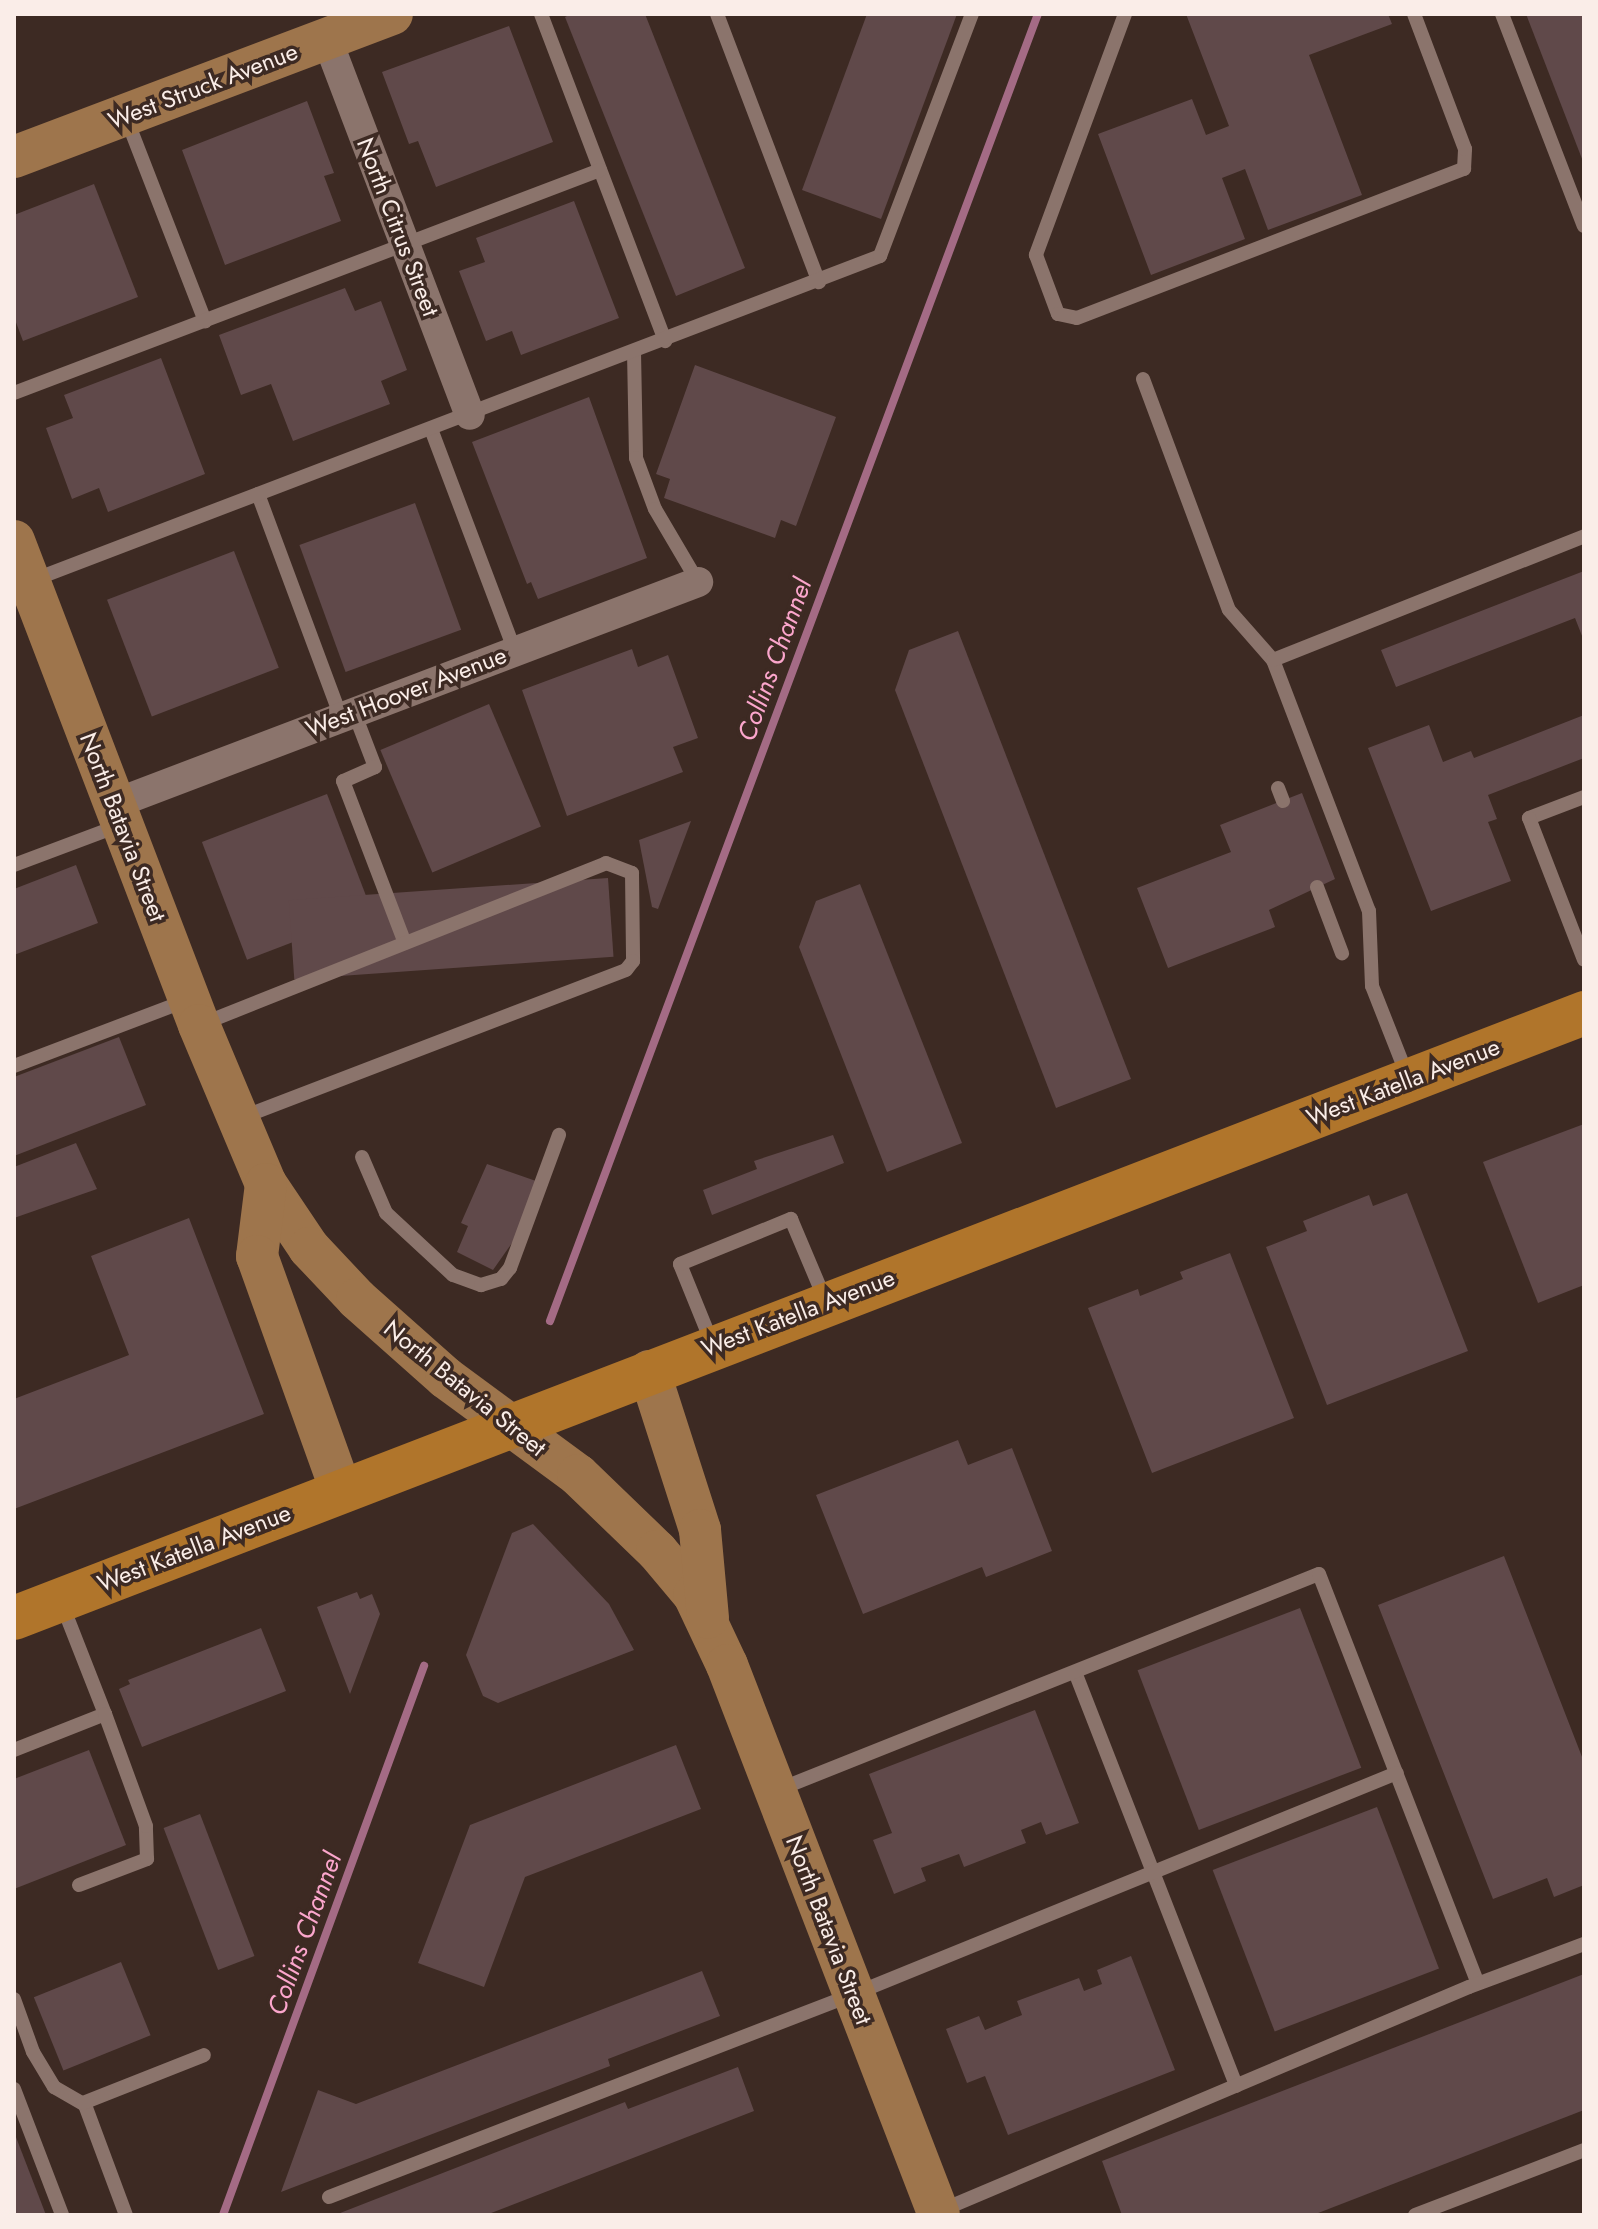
<!DOCTYPE html>
<html>
<head>
<meta charset="utf-8">
<style>
	body { margin:0 }
	#map { position:relative; width:1598px; height:2229px; overflow:hidden; background:#3d2a23; font-family:Jost,sans-serif }
	div>[style] { position:absolute }
	.stream>* { height:8px; margin:-4px; padding:0 4px; transform-origin:4px; border-radius:4px; background:#a46b85 }
	.building>* { inset:0; background:#60494a; transform-origin:0 0 }
	.lane>* { height:14px; margin:-7px; padding:0 7px; transform-origin:7px; border-radius:7px; background:#8b746c }
	.street>* { height:30px; margin:-15px; padding:0 15px; transform-origin:15px; border-radius:15px; background:#8b746c }
	.secondary>* { height:42px; margin:-21px; padding:0 21px; transform-origin:21px; border-radius:21px; background:#9e754c }
	.primary>* { height:44px; margin:-22px; padding:0 22px; transform-origin:22px; border-radius:22px; background:#b0752b }
	span { translate:-50% -50%; white-space:nowrap; text-align:center; line-height:1.15; -webkit-text-stroke:7px #3d2a23; paint-order:stroke }
	.street-label { font-size:24px; color:#faede8 }
	.water-label { font-size:26px; color:#fba6cc; font-style:italic }
	.frame { position:absolute; inset:0; border:16px solid #faede8; pointer-events:none }
</style>
</head>
<body>
<div id="map">
	<div class="stream">
		<div style="left:550px;top:1321px;width:1395px;rotate:-69.53deg"></div>
		<div style="left:223px;top:2215px;width:585px;rotate:-69.89deg"></div>
	</div>
	<div class="building">
		<div style="clip-path:polygon(571px 14px,645px 14px,745px 268px,676px 296px,565px 17px)"></div>
		<div style="clip-path:polygon(867px 14px,957px 14px,881px 219px,802px 190px)"></div>
		<div style="clip-path:polygon(1186px 14px,1388px 14px,1392px 24px,1309px 55px,1362px 195px,1268px 230px,1245px 169px,1222px 178px,1245px 239px,1151px 275px,1098px 134px,1192px 99px,1206px 135px,1229px 126px)"></div>
		<div style="clip-path:polygon(1526px 14px,1584px 14px,1584px 164px)"></div>
		<div style="clip-path:polygon(509px 26px,553px 142px,436px 187px,418px 141px,409px 144px,382px 72px)"></div>
		<div style="clip-path:polygon(307px 101px,334px 173px,324px 176px,341px 221px,225px 265px,182px 150px)"></div>
		<div style="clip-path:polygon(94px 184px,138px 297px,23px 341px,14px 317px,14px 215px)"></div>
		<div style="clip-path:polygon(574px 201px,619px 318px,521px 355px,512px 331px,486px 341px,459px 271px,485px 262px,476px 238px)"></div>
		<div style="clip-path:polygon(345px 288px,355px 311px,381px 301px,407px 370px,381px 381px,390px 404px,293px 441px,271px 384px,241px 395px,219px 335px)"></div>
		<div style="clip-path:polygon(161px 358px,205px 474px,108px 512px,99px 488px,72px 499px,46px 428px,73px 418px,64px 395px)"></div>
		<div style="clip-path:polygon(695px 365px,836px 417px,796px 526px,781px 520px,775px 538px,664px 498px,670px 479px,656px 474px)"></div>
		<div style="clip-path:polygon(589px 397px,647px 558px,538px 599px,531px 582px,527px 584px,472px 442px)"></div>
		<div style="left:415px;top:503px;width:135px;height:123px;rotate:70deg"></div>
		<div style="left:234px;top:551px;width:125px;height:136px;rotate:69deg"></div>
		<div style="clip-path:polygon(1584px 571px,1584px 641px,1575px 618px,1396px 687px,1381px 650px)"></div>
		<div style="clip-path:polygon(958px 631px,1131px 1079px,1056px 1108px,895px 690px,909px 650px)"></div>
		<div style="clip-path:polygon(632px 649px,638px 667px,668px 655px,698px 738px,673px 747px,683px 772px,567px 816px,522px 690px)"></div>
		<div style="left:489px;top:704px;width:133px;height:118px;rotate:67deg"></div>
		<div style="clip-path:polygon(1584px 715px,1584px 758px,1488px 795px,1497px 819px,1488px 822px,1511px 881px,1431px 911px,1368px 748px,1429px 725px,1443px 762px,1471px 751px,1474px 758px)"></div>
		<div style="clip-path:polygon(1302px 793px,1335px 879px,1269px 910px,1275px 927px,1168px 968px,1137px 888px,1231px 852px,1220px 825px)"></div>
		<div style="left:327px;top:794px;width:126px;height:134px;rotate:69deg"></div>
		<div style="clip-path:polygon(691px 821px,658px 909px,652px 907px,639px 840px)"></div>
		<div style="clip-path:polygon(76px 865px,98px 923px,14px 955px,14px 889px)"></div>
		<div style="left:608px;top:878px;width:79px;height:320px;rotate:86deg"></div>
		<div style="clip-path:polygon(860px 884px,962px 1143px,887px 1172px,799px 947px,816px 901px)"></div>
		<div style="clip-path:polygon(119px 1037px,146px 1105px,14px 1156px,14px 1077px)"></div>
		<div style="clip-path:polygon(1584px 1124px,1584px 1285px,1538px 1303px,1483px 1162px)"></div>
		<div style="clip-path:polygon(833px 1135px,844px 1163px,712px 1215px,703px 1190px,757px 1169px,754px 1161px)"></div>
		<div style="clip-path:polygon(76px 1143px,97px 1189px,14px 1218px,14px 1167px)"></div>
		<div style="clip-path:polygon(487px 1164px,536px 1181px,519px 1233px,493px 1270px,457px 1252px,468px 1226px,461px 1223px)"></div>
		<div style="clip-path:polygon(1407px 1193px,1468px 1351px,1327px 1405px,1266px 1247px,1307px 1231px,1303px 1221px,1369px 1195px,1373px 1206px)"></div>
		<div style="clip-path:polygon(189px 1218px,264px 1414px,14px 1509px,14px 1399px,129px 1355px,91px 1256px)"></div>
		<div style="clip-path:polygon(1230px 1253px,1294px 1418px,1152px 1473px,1088px 1308px,1138px 1289px,1140px 1296px,1183px 1279px,1180px 1272px)"></div>
		<div style="clip-path:polygon(958px 1440px,968px 1465px,1012px 1448px,1052px 1551px,986px 1577px,982px 1567px,863px 1614px,816px 1495px)"></div>
		<div style="clip-path:polygon(533px 1524px,609px 1604px,634px 1650px,498px 1703px,483px 1696px,466px 1655px,512px 1533px)"></div>
		<div style="clip-path:polygon(1504px 1556px,1584px 1762px,1584px 1885px,1554px 1897px,1547px 1878px,1493px 1899px,1378px 1605px)"></div>
		<div style="clip-path:polygon(357px 1592px,360px 1599px,372px 1594px,380px 1614px,350px 1694px,317px 1607px)"></div>
		<div style="left:1300px;top:1608px;width:171px;height:174px;rotate:69deg"></div>
		<div style="clip-path:polygon(261px 1628px,286px 1691px,142px 1747px,119px 1689px,130px 1684px,128px 1680px)"></div>
		<div style="clip-path:polygon(1035px 1710px,1079px 1823px,1046px 1835px,1041px 1822px,1021px 1830px,1026px 1843px,964px 1867px,959px 1854px,921px 1868px,926px 1881px,894px 1894px,873px 1840px,892px 1833px,869px 1774px)"></div>
		<div style="clip-path:polygon(676px 1745px,701px 1809px,525px 1877px,484px 1987px,418px 1963px,470px 1825px)"></div>
		<div style="clip-path:polygon(89px 1750px,126px 1845px,14px 1889px,14px 1779px)"></div>
		<div style="left:1377px;top:1807px;width:173px;height:176px;rotate:69deg"></div>
		<div style="left:200px;top:1814px;width:152px;height:39px;rotate:69deg"></div>
		<div style="clip-path:polygon(1131px 1956px,1175px 2070px,1008px 2135px,985px 2076px,967px 2083px,946px 2029px,979px 2016px,985px 2030px,1022px 2015px,1017px 2001px,1079px 1978px,1084px 1991px,1102px 1984px,1097px 1970px)"></div>
		<div style="left:121px;top:1962px;width:79px;height:94px;rotate:68deg"></div>
		<div style="clip-path:polygon(702px 1971px,720px 2016px,608px 2059px,610px 2066px,281px 2192px,318px 2090px,356px 2104px)"></div>
		<div style="clip-path:polygon(1584px 1974px,1584px 2110px,1313px 2215px,1122px 2215px,1102px 2161px)"></div>
		<div style="clip-path:polygon(738px 2067px,754px 2111px,486px 2215px,335px 2215px,625px 2102px,628px 2109px)"></div>
		<div style="clip-path:polygon(14px 2132px,46px 2215px,14px 2215px)"></div>
	</div>
	<div class="lane">
		<div style="left:541px;top:14px;width:350px;rotate:69.2deg"></div>
		<div style="left:717px;top:14px;width:287px;rotate:69.2deg"></div>
		<div style="left:1125px;top:14px;width:257px;rotate:110.3deg"></div>
		<div style="left:1036px;top:255px;width:63px;rotate:69.6deg"></div>
		<div style="left:1058px;top:314px;width:19px;rotate:12deg"></div>
		<div style="left:1077px;top:318px;width:415px;rotate:-21.1deg"></div>
		<div style="left:1464px;top:169px;width:20px;rotate:-87deg"></div>
		<div style="left:1465px;top:149px;width:144px;rotate:-110.7deg"></div>
		<div style="left:1502px;top:14px;width:227px;rotate:68.9deg"></div>
		<div style="left:127px;top:120px;width:216px;rotate:68.8deg"></div>
		<div style="left:634px;top:352px;width:106px;rotate:88.9deg"></div>
		<div style="left:636px;top:458px;width:54px;rotate:69.6deg"></div>
		<div style="left:655px;top:509px;width:85px;rotate:59.5deg"></div>
		<div style="left:1143px;top:379px;width:246px;rotate:69.6deg"></div>
		<div style="left:1229px;top:610px;width:67px;rotate:48.7deg"></div>
		<div style="left:1273px;top:660px;width:269px;rotate:69.1deg"></div>
		<div style="left:1369px;top:911px;width:75px;rotate:87.7deg"></div>
		<div style="left:1372px;top:986px;width:96px;rotate:68.5deg"></div>
		<div style="left:14px;top:393px;width:627px;rotate:-20.83deg"></div>
		<div style="left:431px;top:429px;width:237px;rotate:69.3deg"></div>
		<div style="left:258px;top:494px;width:238px;rotate:69.6deg"></div>
		<div style="left:33px;top:580px;width:907px;rotate:-20.93deg"></div>
		<div style="left:880px;top:256px;width:259px;rotate:-69.2deg"></div>
		<div style="left:1273px;top:660px;width:335px;rotate:-21.7deg"></div>
		<div style="left:354px;top:712px;width:59px;rotate:69.1deg"></div>
		<div style="left:375px;top:767px;width:35px;rotate:156deg"></div>
		<div style="left:343px;top:781px;width:173px;rotate:69.1deg"></div>
		<div style="left:1278px;top:788px;width:14px;rotate:69deg"></div>
		<div style="left:1584px;top:797px;width:59px;rotate:159.1deg"></div>
		<div style="left:1529px;top:818px;width:152px;rotate:68.8deg"></div>
		<div style="left:14px;top:865px;width:111px;rotate:-20.6deg"></div>
		<div style="left:1317px;top:887px;width:71px;rotate:69.3deg"></div>
		<div style="left:202px;top:1024px;width:435px;rotate:-21.7deg"></div>
		<div style="left:606px;top:863px;width:28px;rotate:21deg"></div>
		<div style="left:632px;top:873px;width:88px;rotate:89.3deg"></div>
		<div style="left:633px;top:961px;width:11px;rotate:128deg"></div>
		<div style="left:626px;top:970px;width:413px;rotate:159deg"></div>
		<div style="left:14px;top:1066px;width:183px;rotate:-20.8deg"></div>
		<div style="left:362px;top:1157px;width:61px;rotate:66.8deg"></div>
		<div style="left:386px;top:1213px;width:91px;rotate:42.8deg"></div>
		<div style="left:453px;top:1275px;width:30px;rotate:20deg"></div>
		<div style="left:481px;top:1285px;width:21px;rotate:-17deg"></div>
		<div style="left:501px;top:1279px;width:14px;rotate:-51deg"></div>
		<div style="left:510px;top:1268px;width:142px;rotate:-69.8deg"></div>
		<div style="left:712px;top:1343px;width:85px;rotate:-112.1deg"></div>
		<div style="left:680px;top:1264px;width:120px;rotate:-22.1deg"></div>
		<div style="left:791px;top:1219px;width:90px;rotate:67.1deg"></div>
		<div style="left:1075px;top:1672px;width:444px;rotate:68.7deg"></div>
		<div style="left:14px;top:1750px;width:98px;rotate:-21.6deg"></div>
		<div style="left:105px;top:1714px;width:118px;rotate:-111.4deg"></div>
		<div style="left:780px;top:1789px;width:580px;rotate:-21.75deg"></div>
		<div style="left:1319px;top:1574px;width:439px;rotate:68.8deg"></div>
		<div style="left:79px;top:1885px;width:73px;rotate:-20.9deg"></div>
		<div style="left:147px;top:1859px;width:33px;rotate:-92deg"></div>
		<div style="left:146px;top:1826px;width:119px;rotate:-110.1deg"></div>
		<div style="left:14px;top:1999px;width:56px;rotate:70.3deg"></div>
		<div style="left:33px;top:2052px;width:41px;rotate:59deg"></div>
		<div style="left:54px;top:2087px;width:36px;rotate:30deg"></div>
		<div style="left:85px;top:2105px;width:117px;rotate:69.6deg"></div>
		<div style="left:14px;top:2089px;width:135px;rotate:69.1deg"></div>
		<div style="left:83px;top:2103px;width:130px;rotate:-21.6deg"></div>
		<div style="left:329px;top:2197px;width:563px;rotate:-21.14deg"></div>
		<div style="left:854px;top:1994px;width:586px;rotate:-22.15deg"></div>
		<div style="left:942px;top:2210px;width:572px;rotate:-22.94deg"></div>
		<div style="left:1469px;top:1987px;width:123px;rotate:-20.5deg"></div>
		<div style="left:1415px;top:2215px;width:181px;rotate:-21deg"></div>
	</div>
	<div class="street">
		<div style="left:327px;top:39px;width:402px;rotate:69.2deg"></div>
		<div style="left:114px;top:804px;width:625px;rotate:-20.81deg"></div>
	</div>
	<div class="secondary">
		<div style="left:14px;top:157px;width:404px;rotate:-20.7deg"></div>
		<div style="left:14px;top:541px;width:518px;rotate:69.08deg"></div>
		<div style="left:199px;top:1025px;width:173px;rotate:67.2deg"></div>
		<div style="left:266px;top:1184px;width:77px;rotate:56.1deg"></div>
		<div style="left:309px;top:1248px;width:70px;rotate:46.7deg"></div>
		<div style="left:357px;top:1299px;width:119px;rotate:41.6deg"></div>
		<div style="left:446px;top:1378px;width:164px;rotate:36.3deg"></div>
		<div style="left:578px;top:1475px;width:110px;rotate:43.9deg"></div>
		<div style="left:657px;top:1551px;width:57px;rotate:49.9deg"></div>
		<div style="left:694px;top:1595px;width:77px;rotate:64.8deg"></div>
		<div style="left:727px;top:1665px;width:589px;rotate:68.92deg"></div>
		<div style="left:266px;top:1184px;width:73px;rotate:97.1deg"></div>
		<div style="left:257px;top:1256px;width:250px;rotate:70.3deg"></div>
		<div style="left:649px;top:1371px;width:167px;rotate:72.2deg"></div>
		<div style="left:700px;top:1530px;width:88px;rotate:84.8deg"></div>
	</div>
	<div class="primary">
		<div style="left:14px;top:1618px;width:1683px;rotate:-21.07deg"></div>
	</div>
	<div class="street-label">
		<span style="left:203px;top:86px;rotate:-21deg">West Struck Avenue</span>
		<span style="left:398px;top:227px;rotate:69deg">North Citrus Street</span>
		<span style="left:406px;top:692px;rotate:-21deg">West Hoover Avenue</span>
		<span style="left:123px;top:827px;rotate:69deg">North Batavia Street</span>
		<span style="left:1403px;top:1082px;rotate:-21deg">West Katella Avenue</span>
		<span style="left:798px;top:1313px;rotate:-21deg">West Katella Avenue</span>
		<span style="left:465px;top:1388px;rotate:39deg">North Batavia Street</span>
		<span style="left:194px;top:1548px;rotate:-21deg">West Katella Avenue</span>
		<span style="left:829px;top:1930px;rotate:69deg">North Batavia Street</span>
	</div>
	<div class="water-label">
		<span style="left:775px;top:660px;rotate:-70deg">Collins Channel</span>
		<span style="left:305px;top:1934px;rotate:-70deg">Collins Channel</span>
	</div>
	<div class="frame"></div>
</div>
</body>
</html>
